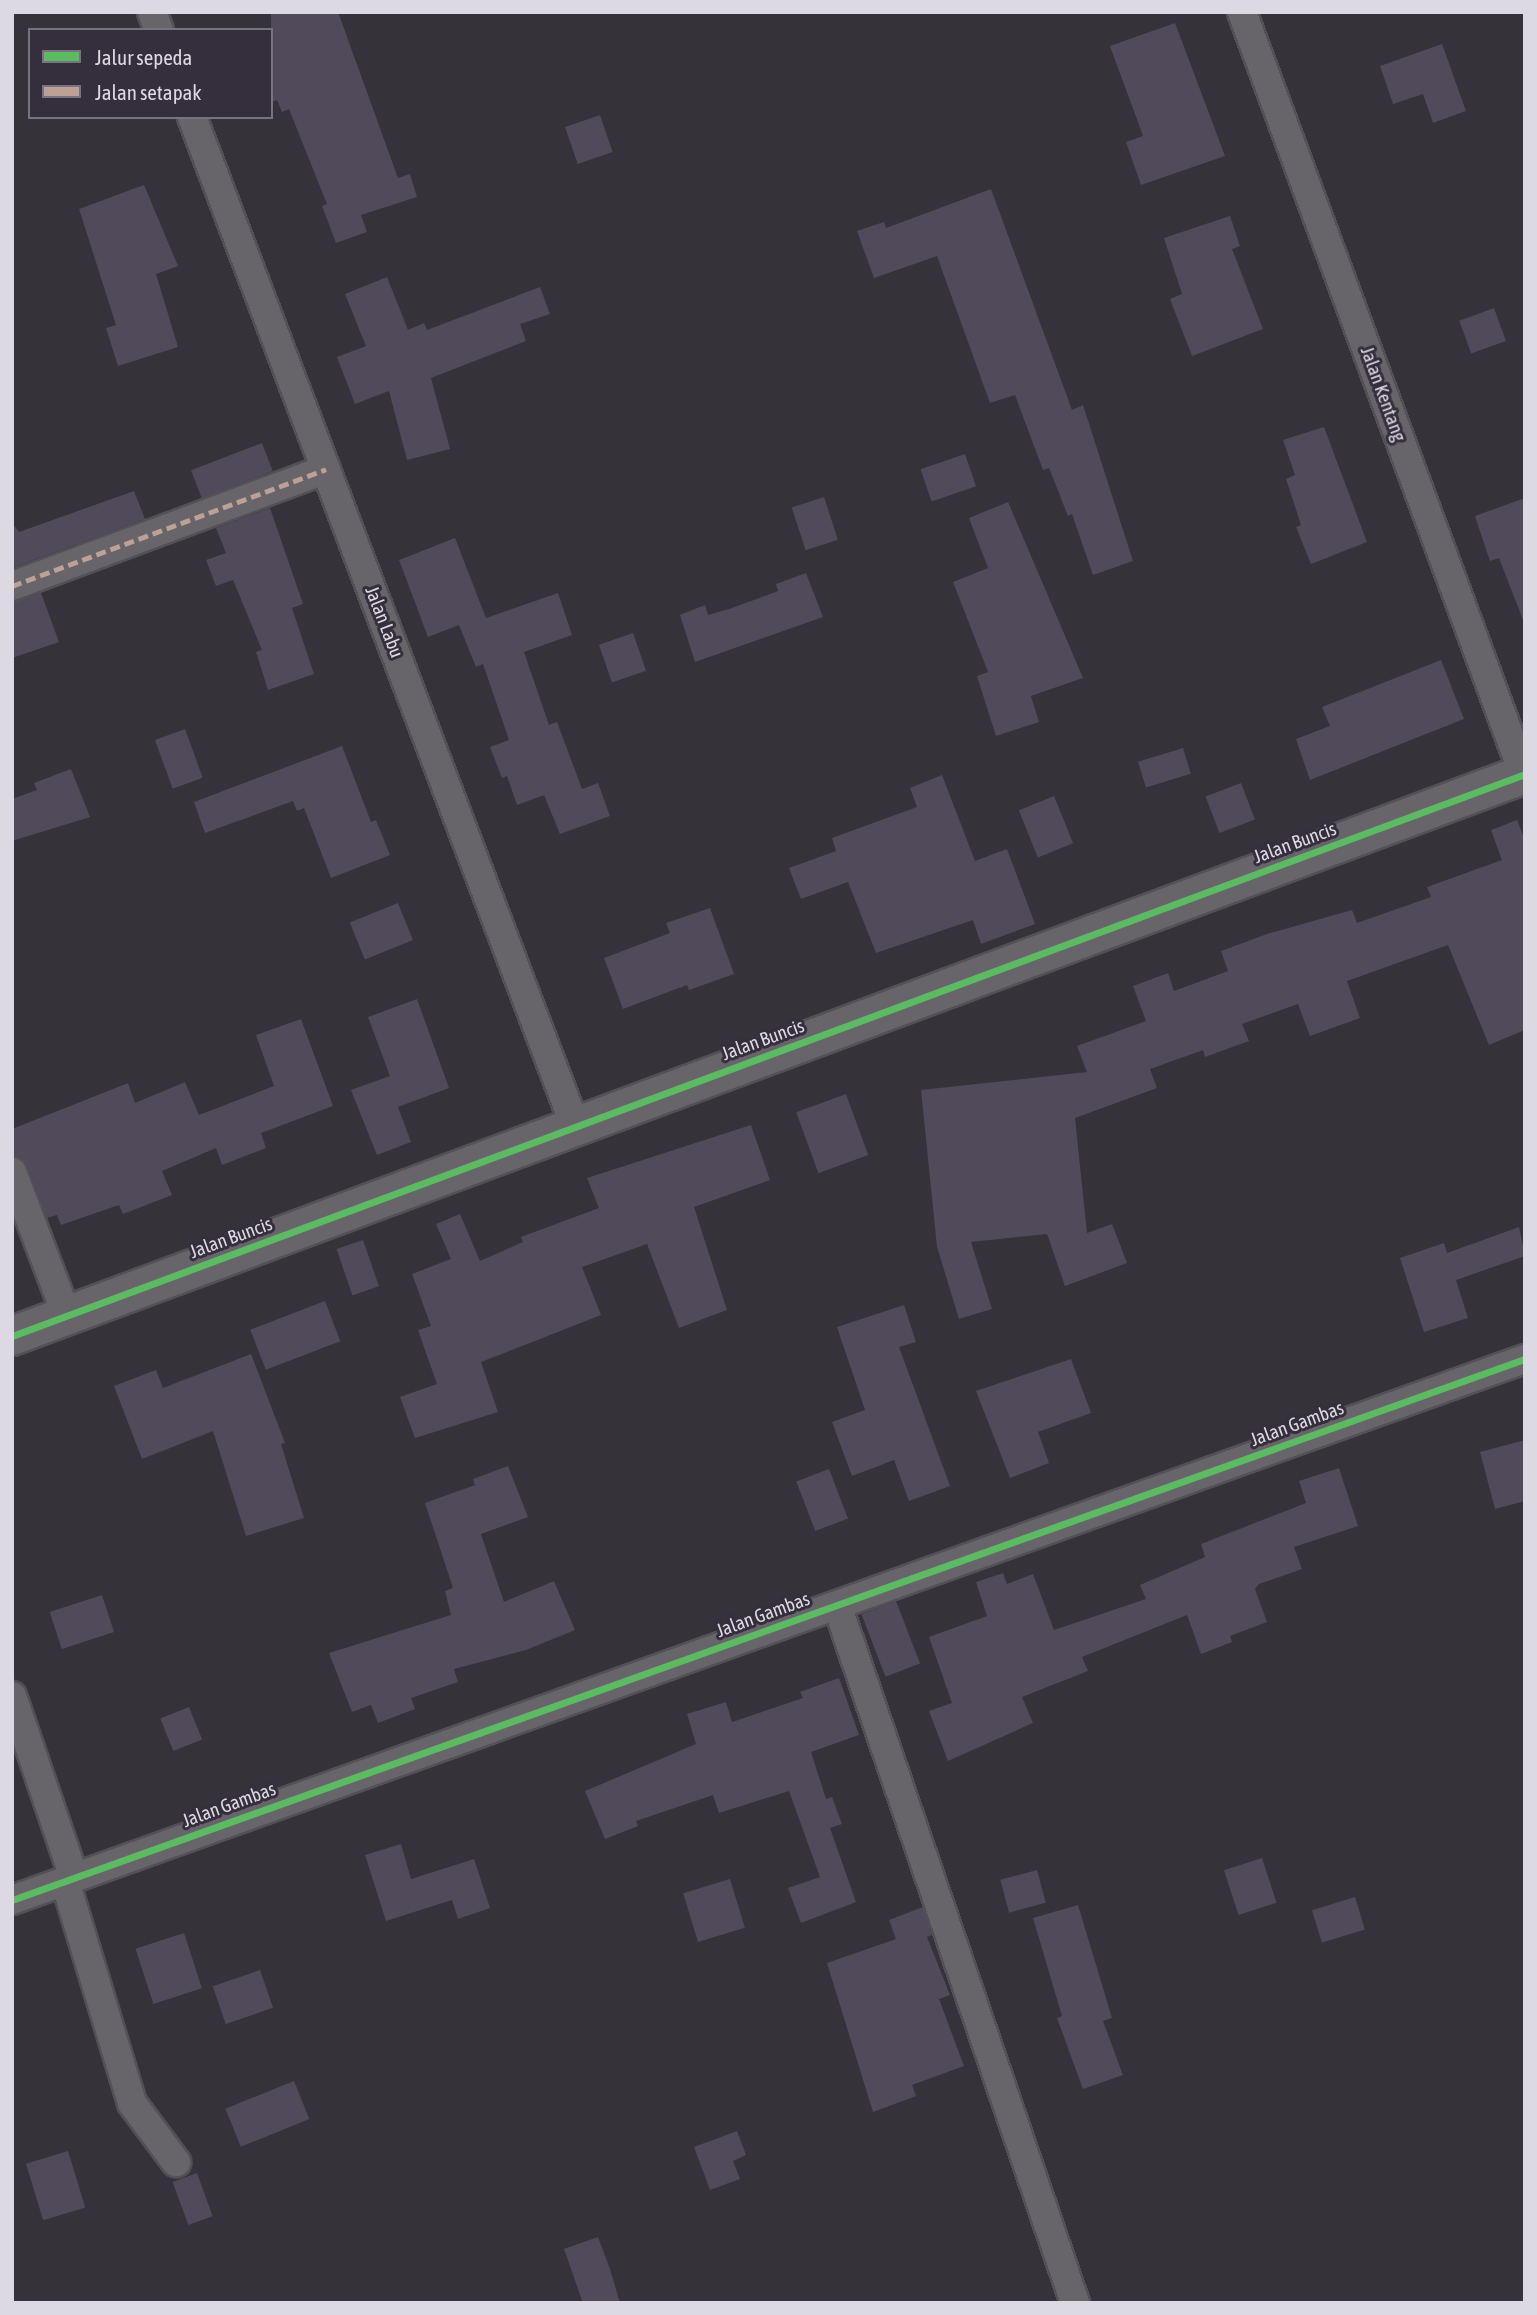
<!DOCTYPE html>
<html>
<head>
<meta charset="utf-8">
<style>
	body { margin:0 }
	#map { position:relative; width:1537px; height:2315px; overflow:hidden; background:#35323a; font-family:"Asap Condensed",sans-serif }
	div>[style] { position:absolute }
	.building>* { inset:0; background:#514a5a; transform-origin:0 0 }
	.roads { filter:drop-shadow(2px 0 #535057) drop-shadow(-2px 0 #535057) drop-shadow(0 2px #535057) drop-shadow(0 -2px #535057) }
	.street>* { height:28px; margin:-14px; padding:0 14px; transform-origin:14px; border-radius:14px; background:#67656a }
	.secondary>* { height:38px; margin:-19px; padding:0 19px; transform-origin:19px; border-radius:19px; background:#67656a }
	.quiet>* { height:5px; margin-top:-2.5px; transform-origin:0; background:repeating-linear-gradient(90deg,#bda197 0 10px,transparent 0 15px) }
	.cycleway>* { height:7px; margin:-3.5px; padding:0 3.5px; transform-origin:3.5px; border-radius:3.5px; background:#5cba63 }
	span { translate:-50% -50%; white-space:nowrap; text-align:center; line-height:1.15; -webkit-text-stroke:6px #352e3d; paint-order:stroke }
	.street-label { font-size:19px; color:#ddd9e2 }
	.frame { position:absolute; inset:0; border:14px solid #ddd9e2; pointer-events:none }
	.legend { position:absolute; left:28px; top:28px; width:245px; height:91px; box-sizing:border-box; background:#352e3d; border:2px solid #78727f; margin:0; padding:9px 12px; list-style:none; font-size:21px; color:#ddd9e2 }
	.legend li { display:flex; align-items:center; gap:14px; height:35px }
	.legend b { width:35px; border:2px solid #78727f }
</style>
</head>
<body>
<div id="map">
	<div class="building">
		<div style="clip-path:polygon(271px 12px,338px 12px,398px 178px,410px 174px,417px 197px,361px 215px,367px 232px,336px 243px,322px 206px,327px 204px,289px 109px,282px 112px,277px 100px,271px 102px)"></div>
		<div style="clip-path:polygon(1175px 23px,1225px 156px,1141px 185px,1126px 142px,1143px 136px,1110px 46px)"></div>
		<div style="clip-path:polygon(1442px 44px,1466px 111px,1433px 123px,1423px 94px,1393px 104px,1380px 66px)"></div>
		<div style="left:600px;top:115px;width:39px;height:37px;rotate:71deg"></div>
		<div style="clip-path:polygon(144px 185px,178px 266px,156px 274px,178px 347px,118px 366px,106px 328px,116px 325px,79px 209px)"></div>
		<div style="clip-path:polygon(991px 189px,1072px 410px,1083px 405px,1133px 561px,1093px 575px,1072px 514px,1068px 516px,1049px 468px,1043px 470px,1015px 395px,990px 403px,937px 256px,874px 278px,857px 231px,884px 222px,886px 228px)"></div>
		<div style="clip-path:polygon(1230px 216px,1240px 246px,1232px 249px,1263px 329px,1192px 356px,1170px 299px,1182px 294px,1164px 238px)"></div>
		<div style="clip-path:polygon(387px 277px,408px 330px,424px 323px,427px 330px,540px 287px,550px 314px,520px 324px,526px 341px,431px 378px,450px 449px,407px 460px,389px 391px,355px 404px,337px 357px,366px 346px,345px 294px)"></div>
		<div style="left:1494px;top:308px;width:35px;height:37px;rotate:70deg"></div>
		<div style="clip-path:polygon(1324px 427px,1367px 542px,1311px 564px,1296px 527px,1301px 525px,1286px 479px,1295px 475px,1283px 440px)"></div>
		<div style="left:262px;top:443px;width:30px;height:76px;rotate:69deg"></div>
		<div style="left:965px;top:454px;width:34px;height:47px;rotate:71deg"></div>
		<div style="clip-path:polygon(134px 491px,145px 519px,12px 568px,12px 523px,19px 532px)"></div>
		<div style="left:824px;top:497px;width:45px;height:34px;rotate:72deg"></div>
		<div style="clip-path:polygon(1525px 498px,1525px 620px,1523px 620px,1499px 558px,1490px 561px,1475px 516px)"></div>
		<div style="clip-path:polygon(1008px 502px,1083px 678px,1031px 696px,1039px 722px,996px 736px,977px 676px,988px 672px,953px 582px,988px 568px,969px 518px)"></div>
		<div style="clip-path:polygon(270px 508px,303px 604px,292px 608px,314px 674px,268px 690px,256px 652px,262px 650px,233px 580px,216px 586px,206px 560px,226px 553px,216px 528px)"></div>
		<div style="clip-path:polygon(455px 538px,486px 618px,558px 593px,572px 635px,524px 652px,549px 725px,557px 722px,582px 789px,598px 783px,610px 816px,560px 834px,544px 795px,517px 805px,507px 776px,502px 778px,490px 747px,509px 740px,483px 664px,476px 667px,459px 625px,428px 637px,399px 560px)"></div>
		<div style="clip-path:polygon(806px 573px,823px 617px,695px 662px,680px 615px,705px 605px,708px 615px,732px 608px,778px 591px,776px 584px)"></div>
		<div style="clip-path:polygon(41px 593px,59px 642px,12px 658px,12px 602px)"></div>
		<div style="left:633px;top:633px;width:40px;height:36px;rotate:71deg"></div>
		<div style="clip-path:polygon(1441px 660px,1464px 719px,1310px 780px,1296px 739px,1330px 726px,1322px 707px)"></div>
		<div style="left:185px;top:729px;width:52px;height:32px;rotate:70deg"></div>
		<div style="clip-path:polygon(342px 746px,371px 822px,376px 820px,390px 855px,331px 878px,304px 808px,297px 811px,293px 801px,205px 833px,194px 802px)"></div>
		<div style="left:1183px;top:748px;width:27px;height:47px;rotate:73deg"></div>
		<div style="clip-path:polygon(71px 769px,90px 817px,12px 841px,12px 799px,37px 790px,34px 783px)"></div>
		<div style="clip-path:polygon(942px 775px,975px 861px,1007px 849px,1035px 924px,981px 944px,973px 920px,876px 953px,848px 882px,801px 899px,789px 868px,836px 851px,832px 838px,917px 807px,910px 788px)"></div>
		<div style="left:1241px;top:783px;width:39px;height:38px;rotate:69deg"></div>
		<div style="left:1054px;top:796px;width:51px;height:38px;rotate:68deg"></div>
		<div style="clip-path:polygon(1517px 820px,1525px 840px,1525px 1030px,1489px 1045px,1448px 945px,1347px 981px,1360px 1018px,1310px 1036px,1298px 1004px,1242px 1024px,1249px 1041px,1205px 1057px,1203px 1050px,1150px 1069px,1157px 1088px,1075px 1118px,1087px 1233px,1112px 1224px,1127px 1263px,1065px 1286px,1047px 1234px,971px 1242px,992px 1309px,959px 1319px,937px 1247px,921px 1090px,1087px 1072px,1077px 1046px,1146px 1021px,1133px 986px,1168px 973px,1174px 991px,1228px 971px,1221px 951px,1267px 934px,1352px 910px,1357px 923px,1431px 897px,1427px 887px,1502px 860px,1491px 830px)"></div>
		<div style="left:398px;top:903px;width:40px;height:52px;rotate:68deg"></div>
		<div style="clip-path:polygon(710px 908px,734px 974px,689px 990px,687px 985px,623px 1009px,604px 958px,670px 933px,666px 923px)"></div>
		<div style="clip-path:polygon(417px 999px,449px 1088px,398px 1107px,411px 1142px,377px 1155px,351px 1090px,390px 1076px,368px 1017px)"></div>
		<div style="clip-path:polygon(301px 1019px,333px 1106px,261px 1133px,266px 1148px,222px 1165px,216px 1148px,162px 1171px,172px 1195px,123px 1214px,119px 1205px,61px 1225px,57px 1215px,47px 1218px,27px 1165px,12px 1156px,12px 1129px,128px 1083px,135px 1103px,185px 1082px,199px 1115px,274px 1086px,256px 1035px)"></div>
		<div style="left:846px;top:1094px;width:65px;height:53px;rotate:70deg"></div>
		<div style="clip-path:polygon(751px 1125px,770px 1180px,694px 1207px,727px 1310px,679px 1328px,647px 1244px,582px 1267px,601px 1315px,481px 1362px,498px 1412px,415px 1438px,400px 1397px,437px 1384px,418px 1330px,431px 1326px,412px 1274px,451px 1259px,436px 1224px,460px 1214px,480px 1261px,523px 1242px,521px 1237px,599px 1208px,587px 1178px)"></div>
		<div style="clip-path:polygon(1519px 1227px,1525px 1256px,1456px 1280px,1468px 1318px,1424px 1332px,1400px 1258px,1444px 1243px,1447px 1253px)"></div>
		<div style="left:363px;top:1240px;width:49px;height:28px;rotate:71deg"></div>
		<div style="left:325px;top:1301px;width:43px;height:80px;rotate:69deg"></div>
		<div style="clip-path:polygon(904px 1305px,916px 1342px,899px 1347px,950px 1486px,909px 1501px,894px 1460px,852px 1476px,832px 1422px,865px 1410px,837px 1327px)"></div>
		<div style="clip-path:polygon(251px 1354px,285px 1443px,281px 1444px,304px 1518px,246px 1536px,213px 1431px,142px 1459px,114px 1386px,156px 1370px,163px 1388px)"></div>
		<div style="clip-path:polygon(1071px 1359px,1091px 1413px,1038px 1432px,1049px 1463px,1010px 1478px,976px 1391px)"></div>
		<div style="clip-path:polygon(1525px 1440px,1525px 1501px,1495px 1509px,1480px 1452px)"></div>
		<div style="clip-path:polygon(508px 1466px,528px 1517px,481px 1534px,504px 1602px,554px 1581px,575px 1630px,526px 1650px,454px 1669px,458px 1682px,411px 1698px,415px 1709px,378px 1723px,371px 1705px,352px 1712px,329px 1653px,451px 1615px,445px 1591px,453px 1588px,425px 1503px,475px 1485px,473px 1479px)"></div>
		<div style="clip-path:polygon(1339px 1468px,1358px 1526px,1294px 1547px,1302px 1569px,1259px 1584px,1255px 1589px,1267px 1622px,1230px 1636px,1232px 1642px,1201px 1654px,1187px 1615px,1082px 1657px,1088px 1671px,1022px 1697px,1033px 1723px,948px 1761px,929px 1711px,952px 1703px,929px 1637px,987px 1616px,976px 1582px,1003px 1573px,1007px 1584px,1033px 1574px,1054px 1630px,1146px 1599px,1140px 1585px,1205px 1557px,1201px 1544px,1306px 1503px,1299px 1481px)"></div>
		<div style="left:829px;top:1469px;width:53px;height:35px;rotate:69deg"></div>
		<div style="left:102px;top:1595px;width:39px;height:55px;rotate:72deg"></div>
		<div style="left:896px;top:1601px;width:67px;height:37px;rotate:69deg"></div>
		<div style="clip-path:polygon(839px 1678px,859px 1735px,811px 1752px,826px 1799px,832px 1797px,842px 1824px,830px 1828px,856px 1902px,801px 1923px,788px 1888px,820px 1877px,789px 1791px,719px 1813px,713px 1795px,636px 1821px,638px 1826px,605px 1839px,585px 1791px,696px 1744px,687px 1714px,726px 1702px,732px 1722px,803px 1698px,800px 1692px)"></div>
		<div style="left:189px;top:1707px;width:35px;height:31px;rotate:68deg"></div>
		<div style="clip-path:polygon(401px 1844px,411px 1879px,474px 1859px,490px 1908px,458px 1919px,452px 1900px,386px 1921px,365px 1855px)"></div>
		<div style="left:1262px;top:1858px;width:47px;height:40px;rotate:72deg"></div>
		<div style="left:1037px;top:1870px;width:34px;height:38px;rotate:75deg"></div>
		<div style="left:730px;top:1879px;width:51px;height:49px;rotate:73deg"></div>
		<div style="left:1355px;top:1897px;width:34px;height:45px;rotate:73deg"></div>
		<div style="clip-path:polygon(1078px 1905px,1112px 2018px,1103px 2021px,1123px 2075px,1083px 2089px,1057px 2018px,1062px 2016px,1033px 1918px)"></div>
		<div style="clip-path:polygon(923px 1907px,932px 1935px,927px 1937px,950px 1995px,939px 1999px,964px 2066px,912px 2085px,916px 2096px,873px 2112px,827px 1963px,896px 1939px,889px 1920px)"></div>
		<div style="left:184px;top:1933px;width:58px;height:51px;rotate:72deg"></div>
		<div style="left:260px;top:1970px;width:40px;height:50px;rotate:71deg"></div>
		<div style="left:294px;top:2081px;width:41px;height:74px;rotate:68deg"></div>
		<div style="clip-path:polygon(737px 2131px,746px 2155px,733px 2161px,740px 2179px,710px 2190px,694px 2147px)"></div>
		<div style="left:68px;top:2151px;width:59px;height:44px;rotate:73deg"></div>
		<div style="left:197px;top:2173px;width:46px;height:26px;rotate:70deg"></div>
		<div style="clip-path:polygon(598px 2237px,610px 2269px,620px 2303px,583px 2303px,564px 2249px)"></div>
	</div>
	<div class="roads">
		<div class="street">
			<div style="left:152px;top:12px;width:19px;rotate:69deg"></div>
			<div style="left:1242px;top:12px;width:813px;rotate:69.72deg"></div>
			<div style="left:192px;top:117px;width:1079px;rotate:69.21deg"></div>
			<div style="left:12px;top:586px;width:335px;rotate:-20.4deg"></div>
			<div style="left:12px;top:1172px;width:154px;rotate:69.1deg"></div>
			<div style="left:837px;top:1605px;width:737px;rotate:71.17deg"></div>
			<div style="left:12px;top:1696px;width:191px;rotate:71.1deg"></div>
			<div style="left:65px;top:1881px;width:232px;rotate:73.2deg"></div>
			<div style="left:132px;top:2103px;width:74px;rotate:53.3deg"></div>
			<div style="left:12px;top:1900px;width:1607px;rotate:-19.68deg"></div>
		</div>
		<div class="secondary">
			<div style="left:12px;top:1336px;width:1614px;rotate:-20.38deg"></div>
		</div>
	</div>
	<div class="quiet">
		<div style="left:12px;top:586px;width:335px;rotate:-20.4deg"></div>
	</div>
	<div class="cycleway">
		<div style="left:12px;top:1336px;width:1614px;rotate:-20.38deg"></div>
		<div style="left:12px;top:1900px;width:1607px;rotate:-19.68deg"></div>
	</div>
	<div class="street-label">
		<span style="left:1383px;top:394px;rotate:70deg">Jalan Kentang</span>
		<span style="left:384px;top:622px;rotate:69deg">Jalan Labu</span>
		<span style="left:1295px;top:843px;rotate:-20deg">Jalan Buncis</span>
		<span style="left:763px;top:1040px;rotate:-20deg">Jalan Buncis</span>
		<span style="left:231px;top:1238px;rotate:-20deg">Jalan Buncis</span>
		<span style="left:1297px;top:1424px;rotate:-20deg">Jalan Gambas</span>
		<span style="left:763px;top:1615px;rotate:-20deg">Jalan Gambas</span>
		<span style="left:229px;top:1805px;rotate:-20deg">Jalan Gambas</span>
	</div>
	<div class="frame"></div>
	<ul class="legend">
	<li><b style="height:9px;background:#5cba63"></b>Jalur sepeda</li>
	<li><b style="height:9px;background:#bda197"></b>Jalan setapak</li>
	</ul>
</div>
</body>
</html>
